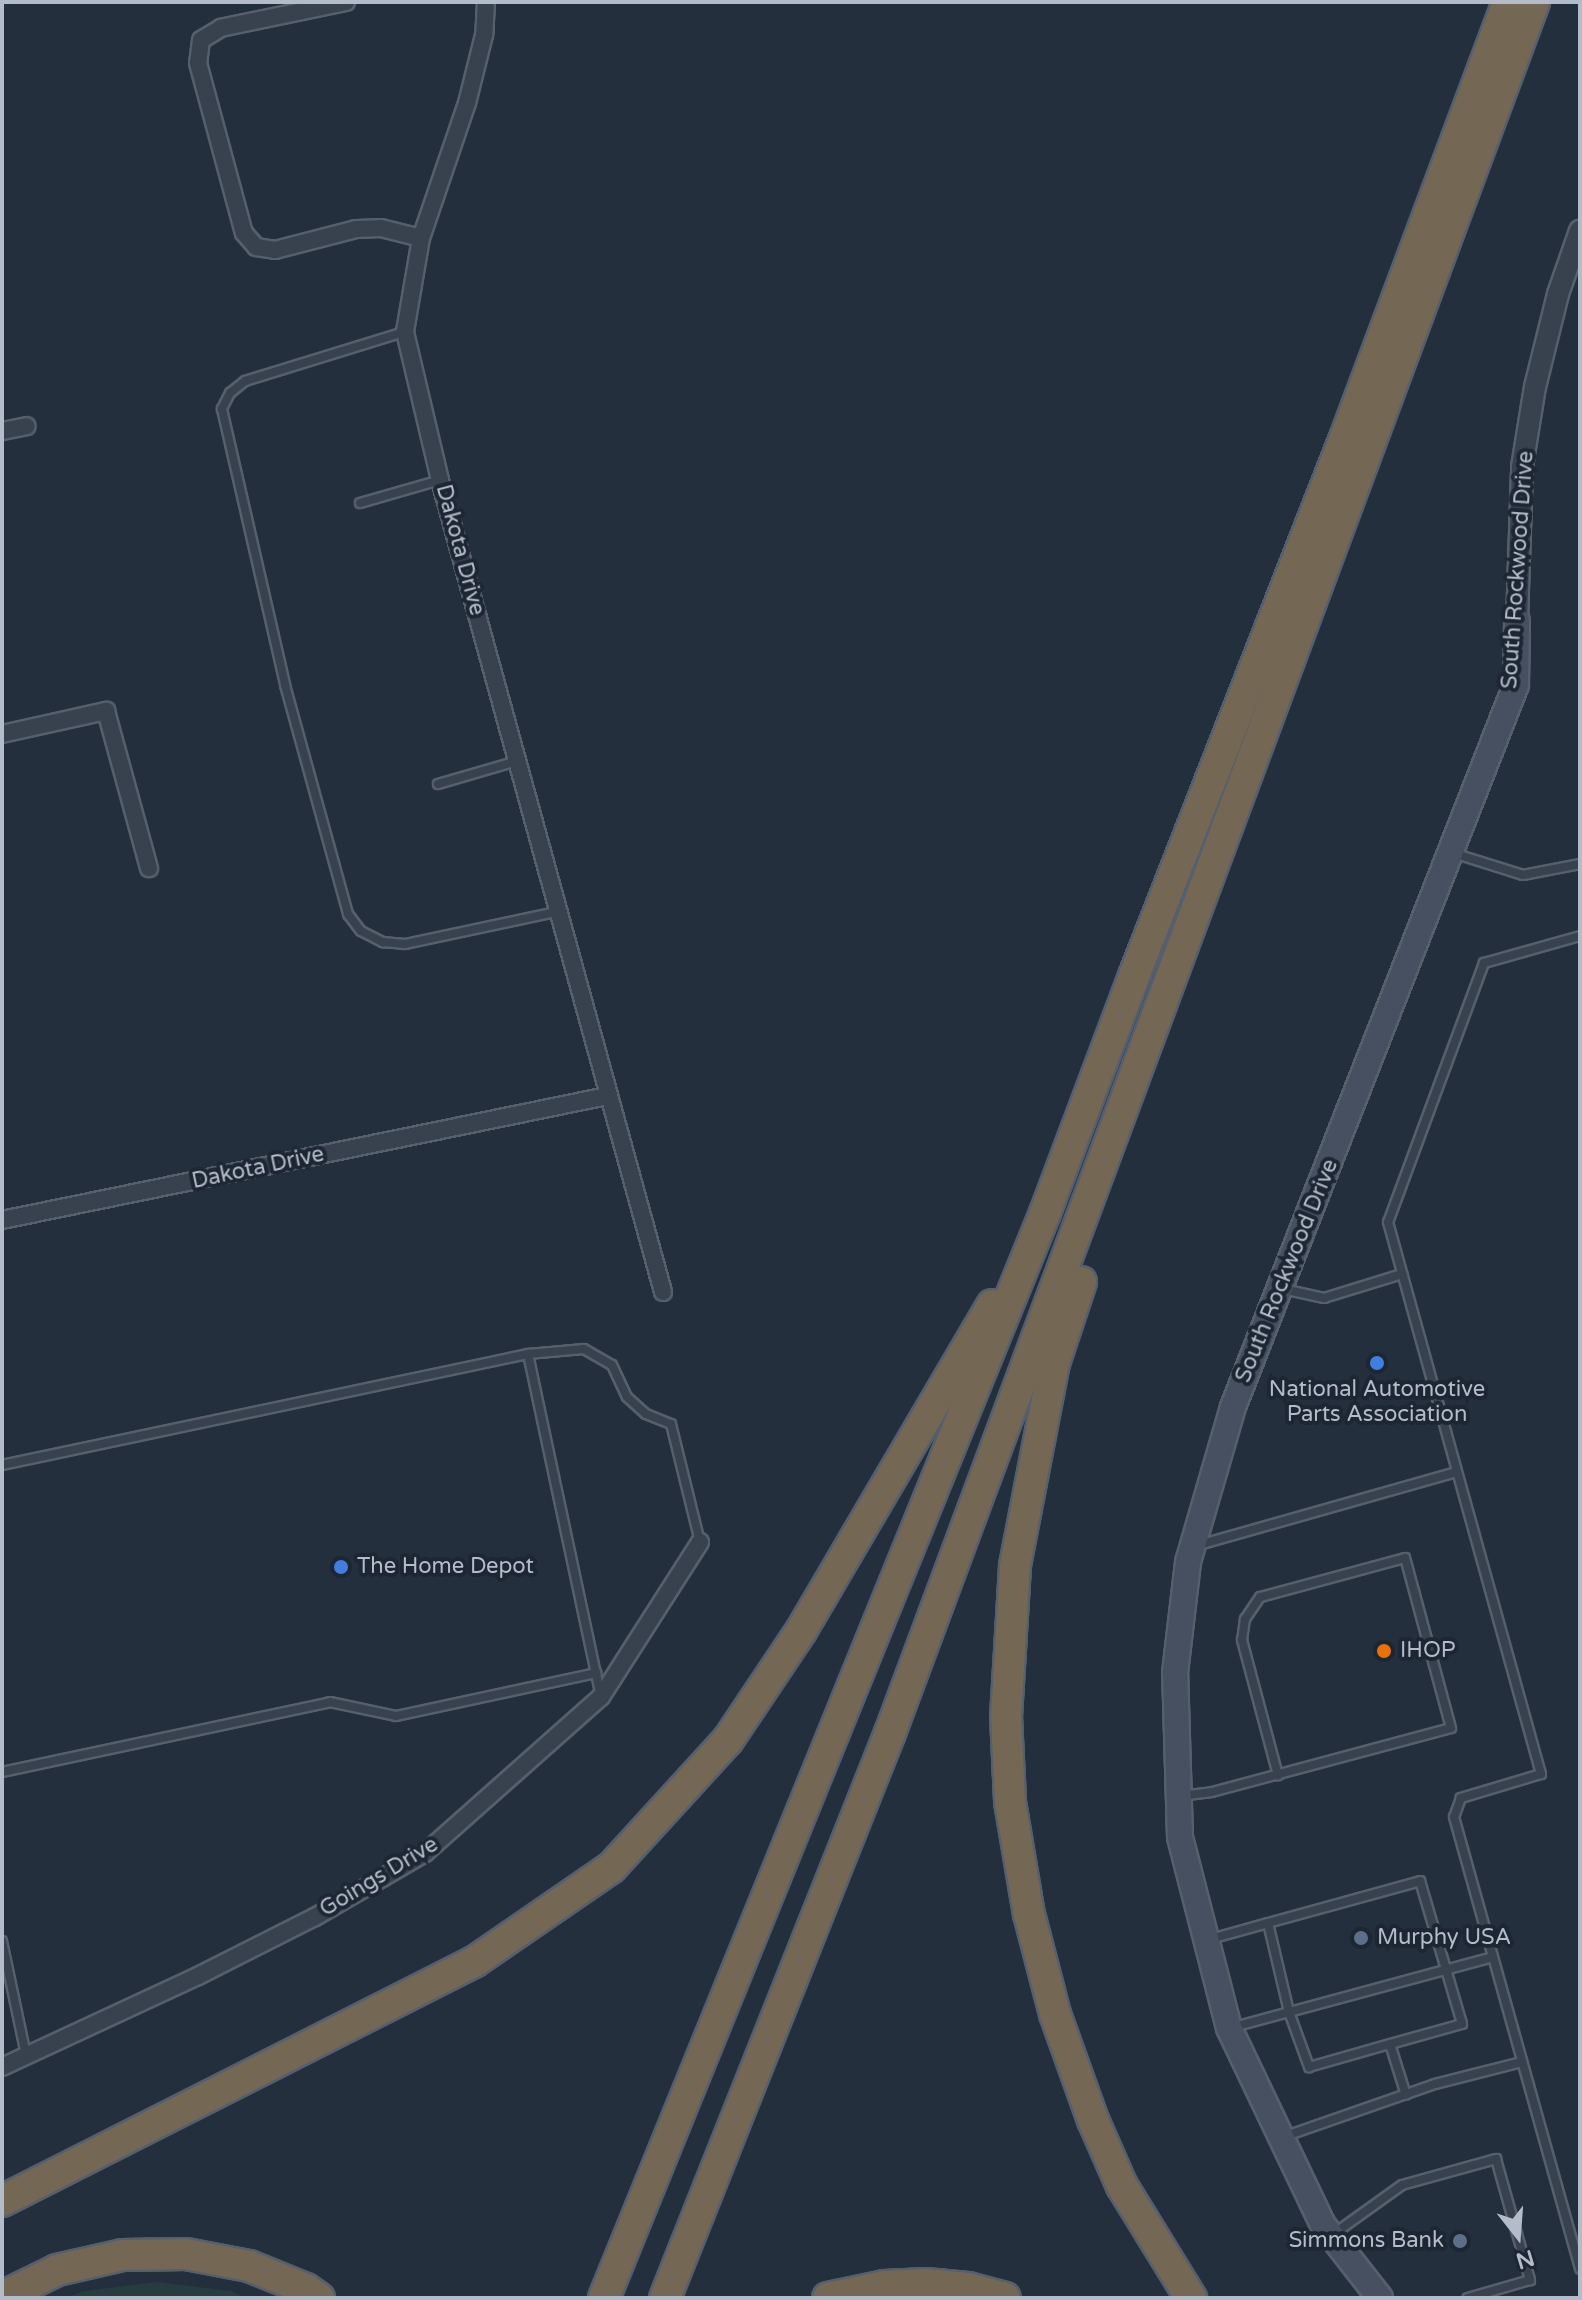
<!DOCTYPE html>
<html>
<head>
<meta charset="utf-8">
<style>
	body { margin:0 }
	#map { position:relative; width:1582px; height:2300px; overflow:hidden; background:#242f3e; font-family:"Varela Round",sans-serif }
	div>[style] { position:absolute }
	.green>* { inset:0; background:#263c3f }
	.roads { filter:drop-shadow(2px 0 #565f6c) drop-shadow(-2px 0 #565f6c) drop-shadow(0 2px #565f6c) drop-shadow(0 -2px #565f6c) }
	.service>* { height:8px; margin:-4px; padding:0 4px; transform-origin:4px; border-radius:4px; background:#38414e }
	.minor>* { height:16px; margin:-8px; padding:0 8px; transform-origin:8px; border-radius:8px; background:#38414e }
	.tertiary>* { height:20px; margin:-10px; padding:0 10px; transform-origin:10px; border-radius:10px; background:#38414e }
	.secondary>* { height:24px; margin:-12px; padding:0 12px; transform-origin:12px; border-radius:12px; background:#465061 }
	.motorway>* { height:30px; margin:-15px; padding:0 15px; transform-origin:15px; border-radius:15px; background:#746855 }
	.dots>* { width:22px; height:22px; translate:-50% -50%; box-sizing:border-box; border:4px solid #1d2633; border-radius:50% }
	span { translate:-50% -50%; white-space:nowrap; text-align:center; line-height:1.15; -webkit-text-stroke:8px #1d2633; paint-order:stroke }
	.street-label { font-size:22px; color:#b4bcc9 }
	.poi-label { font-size:22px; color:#b4bcc9 }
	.left { translate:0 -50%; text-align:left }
	.right { translate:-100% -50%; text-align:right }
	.frame { position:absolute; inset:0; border:4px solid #b4bcc9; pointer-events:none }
	.north { position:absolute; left:1478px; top:2196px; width:80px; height:80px; -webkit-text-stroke:6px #1d2633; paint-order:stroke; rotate:163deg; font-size:22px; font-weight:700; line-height:32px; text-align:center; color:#b4bcc9 }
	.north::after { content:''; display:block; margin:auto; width:28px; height:36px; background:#b4bcc9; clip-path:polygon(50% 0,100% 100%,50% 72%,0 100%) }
</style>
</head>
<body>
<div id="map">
	<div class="green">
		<div style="clip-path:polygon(157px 2282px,231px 2291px,246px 2298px,66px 2298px,84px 2291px)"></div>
	</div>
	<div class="roads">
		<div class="service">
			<div style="left:404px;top:332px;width:166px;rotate:162.9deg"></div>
			<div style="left:245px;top:381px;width:19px;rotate:141deg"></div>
			<div style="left:230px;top:393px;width:18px;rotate:117deg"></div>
			<div style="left:222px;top:409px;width:283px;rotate:77.1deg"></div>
			<div style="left:285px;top:685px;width:238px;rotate:74.6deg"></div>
			<div style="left:348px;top:914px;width:21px;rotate:53deg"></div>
			<div style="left:361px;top:931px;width:25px;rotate:27deg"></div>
			<div style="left:383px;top:942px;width:22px;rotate:5deg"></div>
			<div style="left:405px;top:944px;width:158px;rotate:-12deg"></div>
			<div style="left:360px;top:503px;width:83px;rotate:-16deg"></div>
			<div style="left:438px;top:784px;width:82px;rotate:-16.2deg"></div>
			<div style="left:1453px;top:853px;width:73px;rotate:17.4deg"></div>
			<div style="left:1523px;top:875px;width:58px;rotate:-10.9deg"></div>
			<div style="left:1580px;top:936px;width:100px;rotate:164.3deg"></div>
			<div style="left:1484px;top:963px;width:276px;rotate:110.3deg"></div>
			<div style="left:1388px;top:1222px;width:573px;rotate:74.51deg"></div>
			<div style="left:1541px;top:1774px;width:84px;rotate:163.3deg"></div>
			<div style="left:1461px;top:1798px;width:20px;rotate:110deg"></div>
			<div style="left:1454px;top:1817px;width:469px;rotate:74.4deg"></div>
			<div style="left:1283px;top:1289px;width:42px;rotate:12.4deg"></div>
			<div style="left:1324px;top:1298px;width:82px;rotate:-17.1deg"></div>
			<div style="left:528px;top:1354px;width:56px;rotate:-5.1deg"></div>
			<div style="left:584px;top:1349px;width:32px;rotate:30deg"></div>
			<div style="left:612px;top:1365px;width:35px;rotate:65deg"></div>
			<div style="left:627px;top:1397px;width:25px;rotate:42deg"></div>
			<div style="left:646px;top:1414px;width:27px;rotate:22deg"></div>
			<div style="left:671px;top:1424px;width:122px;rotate:76.2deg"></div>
			<div style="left:2px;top:1465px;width:538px;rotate:-11.92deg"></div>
			<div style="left:528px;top:1354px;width:351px;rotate:78deg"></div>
			<div style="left:1195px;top:1546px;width:271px;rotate:-15.8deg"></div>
			<div style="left:2px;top:1772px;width:335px;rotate:-12deg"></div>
			<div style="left:330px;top:1702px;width:67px;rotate:12deg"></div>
			<div style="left:396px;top:1716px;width:205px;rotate:-12.1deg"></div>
			<div style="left:1180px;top:1796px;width:32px;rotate:-7deg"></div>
			<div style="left:1212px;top:1792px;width:247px;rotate:-15deg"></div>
			<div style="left:1451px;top:1728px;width:176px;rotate:-105.1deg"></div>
			<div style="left:1405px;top:1558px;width:150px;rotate:164.9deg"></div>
			<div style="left:1260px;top:1597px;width:27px;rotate:124deg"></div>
			<div style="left:1245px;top:1619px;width:21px;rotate:98deg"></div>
			<div style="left:1242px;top:1640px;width:140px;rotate:75.1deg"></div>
			<div style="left:1268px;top:1923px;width:158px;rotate:-15.4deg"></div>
			<div style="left:1420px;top:1881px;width:149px;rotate:73.6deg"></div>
			<div style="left:1462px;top:2024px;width:75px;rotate:164.5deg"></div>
			<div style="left:1207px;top:1940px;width:63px;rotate:-15.6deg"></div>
			<div style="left:1268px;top:1923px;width:91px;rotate:76.7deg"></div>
			<div style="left:1289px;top:2012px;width:59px;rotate:70deg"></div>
			<div style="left:1309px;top:2067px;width:84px;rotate:-15.9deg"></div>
			<div style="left:1390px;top:2044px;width:53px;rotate:72.6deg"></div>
			<div style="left:2px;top:1941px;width:116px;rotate:78.1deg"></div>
			<div style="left:1230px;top:2028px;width:272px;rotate:-15.1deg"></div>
			<div style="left:1283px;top:2137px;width:161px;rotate:-19.2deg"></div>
			<div style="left:1435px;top:2084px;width:90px;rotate:-14.2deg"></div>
			<div style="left:1335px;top:2233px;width:82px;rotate:-35.6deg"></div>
			<div style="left:1402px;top:2185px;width:98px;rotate:-15.5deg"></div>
			<div style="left:1496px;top:2159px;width:126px;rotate:74.3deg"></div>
			<div style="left:1530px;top:2280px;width:65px;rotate:163.8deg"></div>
		</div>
		<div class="minor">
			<div style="left:346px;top:2px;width:128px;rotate:168.3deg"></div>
			<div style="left:221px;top:28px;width:23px;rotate:149deg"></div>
			<div style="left:201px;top:40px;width:23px;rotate:97deg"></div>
			<div style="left:198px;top:63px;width:176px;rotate:74.9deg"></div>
			<div style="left:244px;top:233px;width:18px;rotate:49deg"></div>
			<div style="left:256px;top:247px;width:19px;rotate:9deg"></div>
			<div style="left:275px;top:250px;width:84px;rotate:-14.5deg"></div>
			<div style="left:356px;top:229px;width:25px;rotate:-2deg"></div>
			<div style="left:381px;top:228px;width:41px;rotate:14deg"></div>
			<div style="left:486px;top:2px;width:33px;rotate:93deg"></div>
			<div style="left:484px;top:35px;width:70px;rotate:104deg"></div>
			<div style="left:467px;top:103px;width:143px;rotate:108.8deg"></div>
			<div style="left:421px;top:238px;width:95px;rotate:99.7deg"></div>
			<div style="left:405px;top:332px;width:152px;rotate:76.7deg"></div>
			<div style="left:440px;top:480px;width:842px;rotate:74.64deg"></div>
			<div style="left:2px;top:431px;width:25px;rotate:-11deg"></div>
			<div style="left:2px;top:734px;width:107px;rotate:-12.5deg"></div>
			<div style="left:106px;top:711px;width:163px;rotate:74.7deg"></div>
			<div style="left:2px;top:1220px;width:618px;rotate:-11.58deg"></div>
			<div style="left:2px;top:2067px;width:216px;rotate:-24.9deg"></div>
			<div style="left:198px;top:1976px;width:131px;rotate:-26.8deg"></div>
			<div style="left:315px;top:1917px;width:127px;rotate:-30.2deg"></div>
			<div style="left:425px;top:1853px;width:235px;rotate:-41.6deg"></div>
			<div style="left:601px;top:1697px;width:184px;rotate:-57.4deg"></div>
		</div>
		<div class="tertiary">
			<div style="left:1517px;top:621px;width:154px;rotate:-88.1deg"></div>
			<div style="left:1522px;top:467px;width:81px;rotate:-80.8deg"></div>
			<div style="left:1535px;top:387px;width:96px;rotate:-76.1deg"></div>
			<div style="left:1558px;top:294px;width:67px;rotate:-70.8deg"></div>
		</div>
		<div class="secondary">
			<div style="left:1380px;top:2298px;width:93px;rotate:-128deg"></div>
			<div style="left:1323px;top:2225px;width:218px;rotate:-115.5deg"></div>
			<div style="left:1229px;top:2028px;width:197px;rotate:-104.4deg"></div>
			<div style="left:1180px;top:1837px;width:164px;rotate:-91.7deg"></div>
			<div style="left:1175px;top:1673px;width:112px;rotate:-83.3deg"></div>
			<div style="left:1188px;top:1562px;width:161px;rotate:-73.8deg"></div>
			<div style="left:1233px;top:1407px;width:775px;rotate:-68.6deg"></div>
			<div style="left:1516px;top:685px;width:64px;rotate:-89.1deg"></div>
		</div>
		<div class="motorway">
			<div style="left:1081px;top:1282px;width:85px;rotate:108.4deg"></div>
			<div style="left:1054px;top:1363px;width:207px;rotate:100.9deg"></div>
			<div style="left:1015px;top:1566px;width:150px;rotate:93.4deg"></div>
			<div style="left:1006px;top:1716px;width:86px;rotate:87.3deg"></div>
			<div style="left:1010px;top:1802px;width:114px;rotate:80.4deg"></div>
			<div style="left:1029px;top:1914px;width:103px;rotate:75.4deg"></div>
			<div style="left:1055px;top:2014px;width:113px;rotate:70.3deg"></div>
			<div style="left:1093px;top:2120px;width:72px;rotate:66.3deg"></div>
			<div style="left:1122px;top:2186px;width:132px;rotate:58.4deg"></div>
			<div style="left:2px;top:2201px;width:529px;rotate:-26.86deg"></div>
			<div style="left:474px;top:1962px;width:166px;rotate:-34.5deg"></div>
			<div style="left:611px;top:1868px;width:173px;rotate:-47.6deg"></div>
			<div style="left:728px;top:1740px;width:131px;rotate:-56.2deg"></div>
			<div style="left:801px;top:1631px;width:378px;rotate:-59.6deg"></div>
			<div style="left:2px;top:2297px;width:61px;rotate:-26.1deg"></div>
			<div style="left:57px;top:2270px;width:68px;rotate:-12.8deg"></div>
			<div style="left:123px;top:2255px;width:63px;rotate:-0.9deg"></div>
			<div style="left:186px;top:2254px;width:64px;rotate:10.8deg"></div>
			<div style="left:249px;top:2266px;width:61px;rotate:22deg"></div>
			<div style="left:306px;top:2289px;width:16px;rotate:35deg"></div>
			<div style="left:604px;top:2298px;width:1171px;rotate:-67.88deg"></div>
			<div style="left:1045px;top:1213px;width:253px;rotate:-69.4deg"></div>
			<div style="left:1134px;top:976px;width:578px;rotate:-68.59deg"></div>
			<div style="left:1345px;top:438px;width:465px;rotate:-69.5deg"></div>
			<div style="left:665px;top:2298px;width:608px;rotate:-68.29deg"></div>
			<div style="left:890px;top:1733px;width:1847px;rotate:-69.59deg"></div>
			<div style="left:828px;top:2298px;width:57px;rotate:-12.1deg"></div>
			<div style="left:884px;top:2286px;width:42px;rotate:-2.7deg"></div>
			<div style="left:926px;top:2284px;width:42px;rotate:5.4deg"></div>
			<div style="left:968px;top:2288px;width:38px;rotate:15deg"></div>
		</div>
	</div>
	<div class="dots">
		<div style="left:1377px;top:1363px;background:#3f7fe0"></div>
		<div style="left:341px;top:1567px;background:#3f7fe0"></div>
		<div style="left:1384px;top:1651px;background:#e8710a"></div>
		<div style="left:1361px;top:1938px;background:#5c6f8a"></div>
		<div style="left:1460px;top:2241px;background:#5c6f8a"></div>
	</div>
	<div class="street-label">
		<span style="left:460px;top:550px;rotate:75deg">Dakota Drive</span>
		<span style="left:1518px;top:570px;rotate:-86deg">South Rockwood Drive</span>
		<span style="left:258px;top:1168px;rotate:-12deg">Dakota Drive</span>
		<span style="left:1287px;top:1271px;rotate:-68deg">South Rockwood Drive</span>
		<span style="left:379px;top:1877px;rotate:-31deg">Goings Drive</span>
	</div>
	<div class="poi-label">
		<span style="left:1377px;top:1402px">National Automotive<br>Parts Association</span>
		<span class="left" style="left:357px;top:1567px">The Home Depot</span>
		<span class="left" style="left:1400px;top:1651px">IHOP</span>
		<span class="left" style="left:1377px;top:1938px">Murphy USA</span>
		<span class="right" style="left:1444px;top:2241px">Simmons Bank</span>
	</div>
	<div class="frame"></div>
	<div class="north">N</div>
</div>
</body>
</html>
